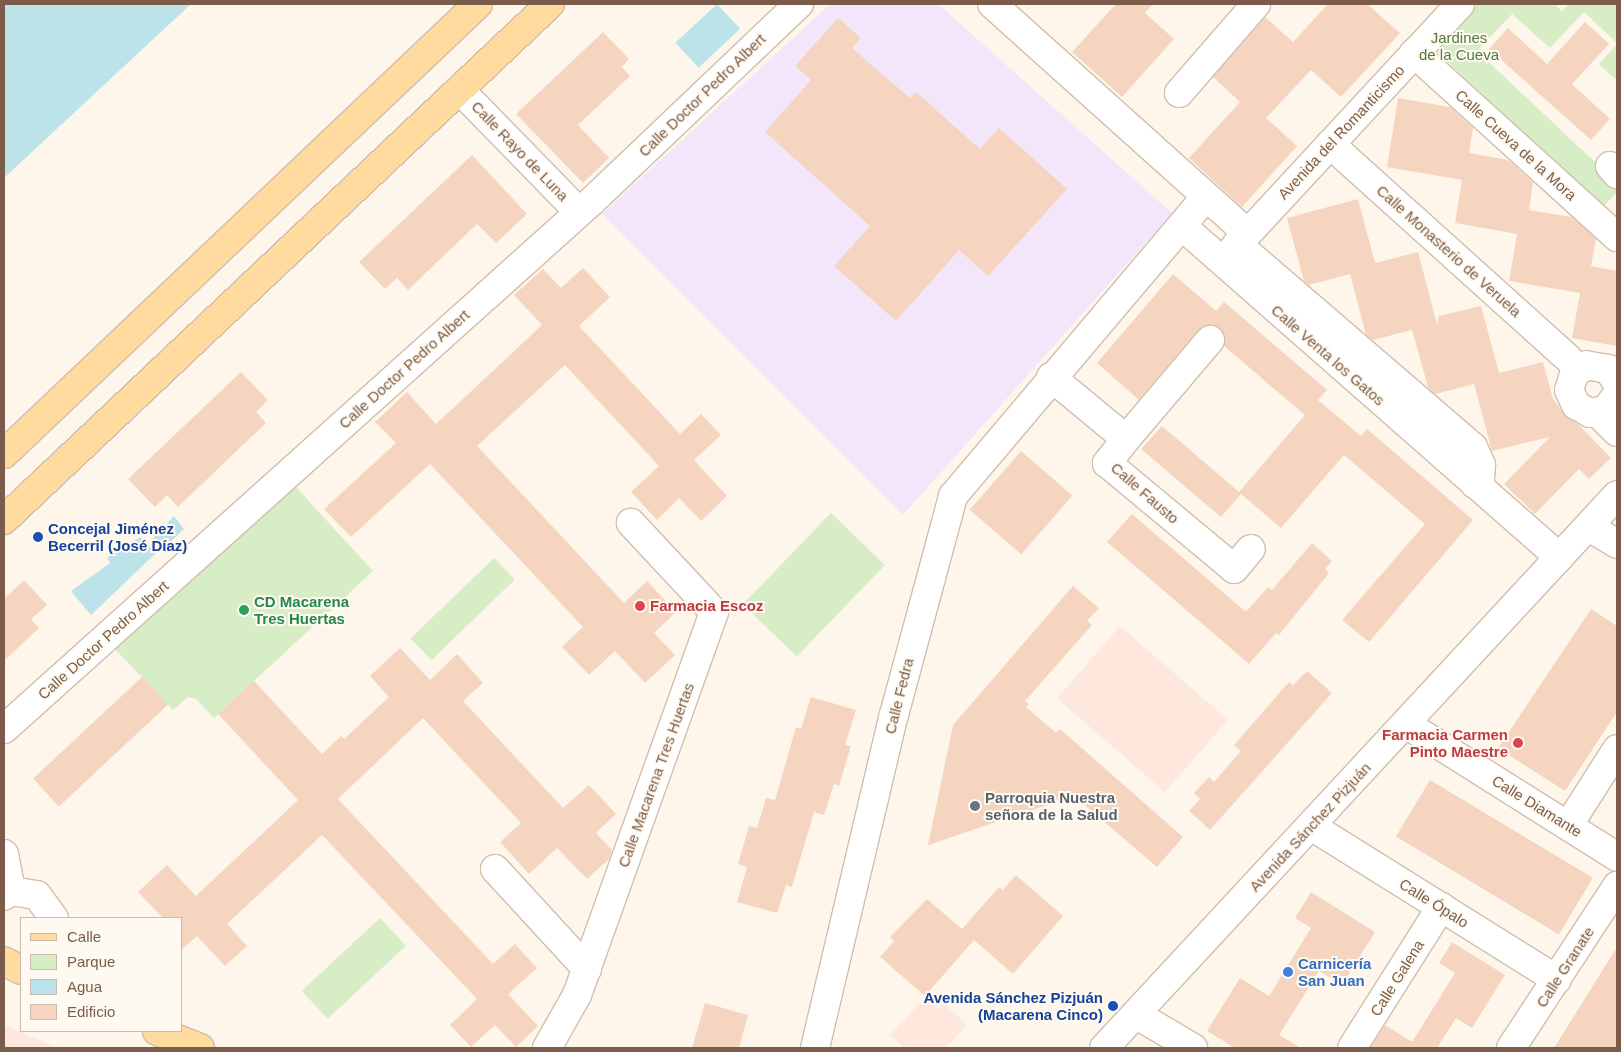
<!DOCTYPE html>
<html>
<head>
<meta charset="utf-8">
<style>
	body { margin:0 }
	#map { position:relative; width:1621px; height:1052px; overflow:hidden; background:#fef6ea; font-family:Helvetica,sans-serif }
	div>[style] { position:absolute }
	.commercial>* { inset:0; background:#fee7dd; transform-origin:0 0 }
	.education>* { inset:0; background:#f3e6fb }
	.green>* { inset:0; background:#d6edc6; transform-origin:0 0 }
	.water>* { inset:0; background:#bce3e9; transform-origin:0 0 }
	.building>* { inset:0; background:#f5d5bf; transform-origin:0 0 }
	.roads { filter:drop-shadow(1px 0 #d2bead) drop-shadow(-1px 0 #d2bead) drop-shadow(0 1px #d2bead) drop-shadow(0 -1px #d2bead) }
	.minor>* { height:28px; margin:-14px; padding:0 14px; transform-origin:14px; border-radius:14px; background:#fff }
	.major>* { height:28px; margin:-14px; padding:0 14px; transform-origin:14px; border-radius:14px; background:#ffdb9f }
	.dots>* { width:14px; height:14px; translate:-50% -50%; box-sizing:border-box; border:2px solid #fffaf1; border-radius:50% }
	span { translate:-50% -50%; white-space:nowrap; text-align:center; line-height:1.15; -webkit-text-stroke:4px #fffaf1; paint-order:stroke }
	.park-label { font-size:15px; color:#507b3e }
	.street-label { font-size:15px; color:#7b5c4a }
	.transit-label { font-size:15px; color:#164399; font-weight:700 }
	.left { translate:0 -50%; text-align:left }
	.right { translate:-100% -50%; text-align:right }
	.leisure-label { font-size:15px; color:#27864d; font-weight:700 }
	.health-label { font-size:15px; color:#be3a42; font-weight:700 }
	.worship-label { font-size:15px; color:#5b616d; font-weight:700 }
	.shop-label { font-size:15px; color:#366cbe; font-weight:700 }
	.frame { position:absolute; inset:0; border:5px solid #7b5c4a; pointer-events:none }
	.legend { position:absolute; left:20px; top:917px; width:162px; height:115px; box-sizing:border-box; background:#fffaf1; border:1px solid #cabbae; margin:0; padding:6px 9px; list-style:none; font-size:15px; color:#7b5c4a }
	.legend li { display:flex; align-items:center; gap:10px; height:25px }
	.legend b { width:25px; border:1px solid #cabbae }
</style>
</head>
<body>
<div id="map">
	<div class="commercial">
		<div style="left:1120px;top:626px;width:143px;height:96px;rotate:41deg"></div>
		<div style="clip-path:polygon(935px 995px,967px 1025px,946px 1048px,905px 1048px,890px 1035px,923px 1000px,927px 1003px)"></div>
		<div style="clip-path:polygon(4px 1025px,37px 1039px,58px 1048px,4px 1048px)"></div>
	</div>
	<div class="education">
		<div style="clip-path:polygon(830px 4px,938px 4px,1172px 213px,903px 515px,602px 214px)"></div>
	</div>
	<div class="green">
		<div style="clip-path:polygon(1473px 4px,1554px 4px,1562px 11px,1569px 4px,1617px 4px,1617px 43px,1584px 12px,1550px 48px,1512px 14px,1477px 51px,1617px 183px,1617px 192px,1603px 207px,1432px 47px)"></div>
		<div style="clip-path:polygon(1617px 44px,1617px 81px,1599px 64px)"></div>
		<div style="clip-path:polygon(293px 484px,373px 571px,214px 718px,196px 699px,188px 697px,173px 710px,115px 649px)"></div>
		<div style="left:831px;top:513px;width:75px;height:127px;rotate:44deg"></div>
		<div style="left:494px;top:558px;width:30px;height:116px;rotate:46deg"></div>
		<div style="left:380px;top:918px;width:38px;height:107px;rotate:47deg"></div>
	</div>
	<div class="water">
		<div style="clip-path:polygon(4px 4px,191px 4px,4px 178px)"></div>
		<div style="left:717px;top:4px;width:34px;height:57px;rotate:47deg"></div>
		<div style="clip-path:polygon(174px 516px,184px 529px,161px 551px,152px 539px)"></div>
		<div style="clip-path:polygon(140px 537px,156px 553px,91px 615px,71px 591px,110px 563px,107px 558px)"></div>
	</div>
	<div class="building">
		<div style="clip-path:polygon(1116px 4px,1153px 4px,1145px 13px,1174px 39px,1122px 97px,1072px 52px)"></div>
		<div style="clip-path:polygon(1328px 4px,1367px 4px,1400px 33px,1341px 97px,1311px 70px,1266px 118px,1297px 146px,1242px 207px,1189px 158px,1240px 102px,1213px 77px,1265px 17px,1293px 42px)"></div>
		<div style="clip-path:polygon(838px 18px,861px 38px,852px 48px,910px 98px,916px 92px,980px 149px,999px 128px,1067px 189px,988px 276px,959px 250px,896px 321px,834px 266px,870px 226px,765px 132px,811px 80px,795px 66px)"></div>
		<div style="clip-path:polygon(1585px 22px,1609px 44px,1572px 84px,1610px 119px,1591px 140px,1489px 49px,1508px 28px,1547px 64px)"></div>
		<div style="clip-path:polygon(603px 32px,629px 59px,622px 67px,630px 76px,578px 125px,609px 158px,583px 183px,516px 114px)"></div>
		<div style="clip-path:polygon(1398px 98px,1450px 107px,1473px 128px,1469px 153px,1508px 160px,1533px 182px,1529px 210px,1572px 217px,1596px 239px,1591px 266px,1617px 271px,1617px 346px,1572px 338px,1580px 293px,1509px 281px,1517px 234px,1455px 223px,1462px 180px,1387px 167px)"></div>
		<div style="clip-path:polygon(472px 155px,527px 214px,496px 243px,477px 224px,408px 290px,397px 278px,385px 289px,359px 262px)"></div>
		<div style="clip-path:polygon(1358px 199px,1375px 263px,1418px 252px,1437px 324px,1439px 316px,1481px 306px,1499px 373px,1543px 362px,1553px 399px,1568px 418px,1579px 425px,1611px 458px,1589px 479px,1579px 469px,1535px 514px,1504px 484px,1550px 437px,1492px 451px,1474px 384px,1435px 394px,1428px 387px,1412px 330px,1373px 340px,1366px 335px,1350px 274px,1309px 285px,1304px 281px,1287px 218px)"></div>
		<div style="clip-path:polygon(583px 268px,610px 297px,579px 326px,680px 434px,701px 414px,721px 435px,694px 460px,727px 496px,701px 521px,679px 498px,657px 520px,631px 492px,659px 466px,565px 365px,477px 446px,624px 603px,647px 581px,676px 612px,654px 633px,675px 655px,645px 683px,615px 651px,589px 675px,562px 647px,583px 627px,430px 464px,351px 537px,324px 509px,396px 443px,375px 422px,407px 392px,436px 424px,542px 325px,514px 295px,543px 269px,561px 288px)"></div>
		<div style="clip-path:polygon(1173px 274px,1216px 311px,1224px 302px,1327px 390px,1318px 400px,1361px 436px,1367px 429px,1473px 520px,1369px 642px,1342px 620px,1425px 524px,1344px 455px,1281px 528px,1241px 494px,1221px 517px,1141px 449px,1162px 426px,1239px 492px,1305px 415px,1224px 346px,1224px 334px,1213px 325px,1198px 330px,1139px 400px,1097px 363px)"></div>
		<div style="clip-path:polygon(241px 372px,268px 400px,256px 412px,266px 423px,178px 507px,167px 495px,155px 507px,128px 479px)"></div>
		<div style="left:1021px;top:451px;width:68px;height:78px;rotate:41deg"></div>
		<div style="clip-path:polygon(1132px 514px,1246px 612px,1268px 587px,1272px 590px,1312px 543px,1332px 561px,1325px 569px,1329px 573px,1279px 635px,1276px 633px,1249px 664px,1107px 542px)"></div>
		<div style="clip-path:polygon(24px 580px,47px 605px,31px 619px,39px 628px,4px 661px,4px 599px)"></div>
		<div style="clip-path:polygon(1073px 586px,1099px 608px,1087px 621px,1092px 625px,1025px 701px,1029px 704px,1026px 707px,1056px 733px,1060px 729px,1183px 837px,1157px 867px,1074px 796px,928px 845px,953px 725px)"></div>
		<div style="clip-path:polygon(1591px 609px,1617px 626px,1617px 712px,1565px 791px,1498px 748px)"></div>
		<div style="clip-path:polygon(400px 648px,430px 680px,457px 654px,483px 683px,463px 701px,563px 808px,589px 785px,616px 814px,596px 833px,612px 850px,610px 858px,587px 879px,557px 848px,529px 874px,500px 842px,521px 823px,423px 718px,338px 799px,493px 964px,515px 944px,537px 968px,508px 994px,538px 1026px,516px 1047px,495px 1025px,471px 1047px,450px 1025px,477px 999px,322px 835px,227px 924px,247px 946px,225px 966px,197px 936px,181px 950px,181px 918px,163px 918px,138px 892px,167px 865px,196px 896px,298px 800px,218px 714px,254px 681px,322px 754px,341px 736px,344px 739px,389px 697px,370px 676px)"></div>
		<div style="clip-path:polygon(1307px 671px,1332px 693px,1210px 830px,1189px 811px,1200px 799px,1194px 793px,1209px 777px,1214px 782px,1241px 751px,1234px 745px,1289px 682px,1293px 685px)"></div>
		<div style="left:142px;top:677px;width:38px;height:149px;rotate:47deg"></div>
		<div style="clip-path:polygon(811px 697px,856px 710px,845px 745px,851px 746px,839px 786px,834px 784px,824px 815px,814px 812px,792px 887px,786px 885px,777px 913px,737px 902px,747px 867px,738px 864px,749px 826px,757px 828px,766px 798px,775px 800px,796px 727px,801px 729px)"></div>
		<div style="left:1430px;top:780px;width:190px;height:66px;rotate:31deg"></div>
		<div style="clip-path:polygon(1016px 875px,1063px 916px,1013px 974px,974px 940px,925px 996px,880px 957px,894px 941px,890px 937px,927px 899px,962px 929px,999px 887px,1003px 890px)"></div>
		<div style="clip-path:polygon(1311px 892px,1375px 932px,1342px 985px,1319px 971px,1279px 1035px,1301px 1048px,1235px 1048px,1207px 1031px,1240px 978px,1269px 996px,1311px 928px,1295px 918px)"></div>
		<div style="clip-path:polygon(1452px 942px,1505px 975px,1472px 1028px,1456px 1018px,1437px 1048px,1370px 1048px,1385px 1025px,1412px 1042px,1455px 973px,1439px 963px)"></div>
		<div style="clip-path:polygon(1617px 947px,1617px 1048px,1554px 1048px)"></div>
		<div style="clip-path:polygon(705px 1003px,748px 1015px,739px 1048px,692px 1048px)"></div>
	</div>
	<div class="roads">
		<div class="minor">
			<div style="left:992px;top:4px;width:343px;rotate:41.9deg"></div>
			<div style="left:1414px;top:53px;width:274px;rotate:42.2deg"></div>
			<div style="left:460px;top:90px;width:170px;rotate:45.7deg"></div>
			<div style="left:1179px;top:93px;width:118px;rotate:-49.1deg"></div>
			<div style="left:1330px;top:144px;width:320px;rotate:42deg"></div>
			<div style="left:1610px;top:166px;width:11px;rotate:49deg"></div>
			<div style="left:1182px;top:226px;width:502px;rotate:41.28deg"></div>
			<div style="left:1237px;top:244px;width:311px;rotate:40.7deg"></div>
			<div style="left:1473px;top:447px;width:20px;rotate:66deg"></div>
			<div style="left:1481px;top:465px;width:13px;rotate:94deg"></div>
			<div style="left:1480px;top:478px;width:8px;rotate:130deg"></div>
			<div style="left:1225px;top:258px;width:346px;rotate:-47.2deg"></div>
			<div style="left:1051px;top:377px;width:97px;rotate:39.6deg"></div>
			<div style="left:1126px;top:439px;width:31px;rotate:128deg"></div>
			<div style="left:1107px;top:463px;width:165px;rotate:39.8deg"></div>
			<div style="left:1234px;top:569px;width:26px;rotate:-50deg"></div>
			<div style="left:1617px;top:383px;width:17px;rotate:-123deg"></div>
			<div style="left:1608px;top:369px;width:22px;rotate:-170deg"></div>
			<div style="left:1586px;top:365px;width:15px;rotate:143deg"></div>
			<div style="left:1574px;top:374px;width:17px;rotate:107deg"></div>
			<div style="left:1569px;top:390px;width:17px;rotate:65deg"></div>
			<div style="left:1576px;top:405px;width:16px;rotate:30deg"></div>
			<div style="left:1590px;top:413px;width:16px;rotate:-11deg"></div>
			<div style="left:1606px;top:410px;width:19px;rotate:-55deg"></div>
			<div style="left:1598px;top:413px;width:27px;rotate:45deg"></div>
			<div style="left:1126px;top:439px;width:130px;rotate:-49.7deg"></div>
			<div style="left:1589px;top:527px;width:33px;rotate:31deg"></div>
			<div style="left:1406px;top:724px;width:249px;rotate:32.2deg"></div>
			<div style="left:4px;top:729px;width:790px;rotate:-41.92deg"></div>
			<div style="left:592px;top:201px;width:286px;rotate:-43.6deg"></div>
			<div style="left:1311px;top:826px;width:290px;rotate:32deg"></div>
			<div style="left:1568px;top:826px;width:91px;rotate:-57.5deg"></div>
			<div style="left:4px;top:854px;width:38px;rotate:79deg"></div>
			<div style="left:495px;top:869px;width:136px;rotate:47.4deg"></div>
			<div style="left:4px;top:896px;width:9px;rotate:-36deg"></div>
			<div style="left:11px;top:891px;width:26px;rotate:9deg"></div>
			<div style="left:37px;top:895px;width:29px;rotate:54deg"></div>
			<div style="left:1137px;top:1015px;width:65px;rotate:30.5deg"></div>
			<div style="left:547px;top:1048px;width:61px;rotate:-60.5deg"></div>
			<div style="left:577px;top:995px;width:407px;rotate:-70.3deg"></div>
			<div style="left:714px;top:612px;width:122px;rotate:-133deg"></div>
			<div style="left:815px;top:1048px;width:342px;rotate:-76.7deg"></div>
			<div style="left:894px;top:715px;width:227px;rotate:-74.9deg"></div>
			<div style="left:953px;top:496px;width:392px;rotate:-49.8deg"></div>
			<div style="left:1104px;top:1048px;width:754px;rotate:-47.15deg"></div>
			<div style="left:1352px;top:1048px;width:167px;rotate:-57.7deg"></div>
			<div style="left:1511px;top:1048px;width:194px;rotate:-56.8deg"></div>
		</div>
		<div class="major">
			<div style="left:4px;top:454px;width:654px;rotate:-43.51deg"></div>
			<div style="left:4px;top:520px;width:751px;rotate:-43.38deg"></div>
			<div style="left:4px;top:961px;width:19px;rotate:28deg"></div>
			<div style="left:157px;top:1031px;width:46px;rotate:21.6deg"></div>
		</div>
	</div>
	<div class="dots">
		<div style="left:38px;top:537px;background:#1a4fb4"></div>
		<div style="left:640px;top:606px;background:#e0444e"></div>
		<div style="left:244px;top:610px;background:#2e9e5b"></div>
		<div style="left:1518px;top:743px;background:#e0444e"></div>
		<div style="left:975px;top:806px;background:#6b7280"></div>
		<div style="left:1288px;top:972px;background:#3f7fe0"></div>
		<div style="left:1113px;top:1006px;background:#1a4fb4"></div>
	</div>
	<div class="park-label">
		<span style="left:1459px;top:46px">Jardines<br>de la Cueva</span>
	</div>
	<div class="street-label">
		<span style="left:702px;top:95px;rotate:-44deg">Calle Doctor Pedro Albert</span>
		<span style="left:1341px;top:132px;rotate:-47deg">Avenida del Romanticismo</span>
		<span style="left:1516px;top:145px;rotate:42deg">Calle Cueva de la Mora</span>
		<span style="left:520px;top:151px;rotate:46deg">Calle Rayo de Luna</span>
		<span style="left:1449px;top:251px;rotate:42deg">Calle Monasterio de Veruela</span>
		<span style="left:1328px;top:355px;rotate:41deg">Calle Venta los Gatos</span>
		<span style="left:404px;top:369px;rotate:-42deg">Calle Doctor Pedro Albert</span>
		<span style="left:1145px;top:493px;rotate:41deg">Calle Fausto</span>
		<span style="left:103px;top:640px;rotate:-42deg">Calle Doctor Pedro Albert</span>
		<span style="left:899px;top:696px;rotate:-76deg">Calle Fedra</span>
		<span style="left:656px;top:775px;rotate:-70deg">Calle Macarena Tres Huertas</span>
		<span style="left:1537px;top:806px;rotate:32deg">Calle Diamante</span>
		<span style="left:1310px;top:827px;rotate:-47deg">Avenida Sánchez Pizjuán</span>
		<span style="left:1434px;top:903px;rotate:32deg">Calle Ópalo</span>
		<span style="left:1565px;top:967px;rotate:-57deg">Calle Granate</span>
		<span style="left:1397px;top:978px;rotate:-58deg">Calle Galena</span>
	</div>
	<div class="transit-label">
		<span class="left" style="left:48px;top:537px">Concejal Jiménez<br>Becerril (José Díaz)</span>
		<span class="right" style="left:1103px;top:1006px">Avenida Sánchez Pizjuán<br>(Macarena Cinco)</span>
	</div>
	<div class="leisure-label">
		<span class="left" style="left:254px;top:610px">CD Macarena<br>Tres Huertas</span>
	</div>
	<div class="health-label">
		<span class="left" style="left:650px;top:606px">Farmacia Escoz</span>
		<span class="right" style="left:1508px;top:743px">Farmacia Carmen<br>Pinto Maestre</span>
	</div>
	<div class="worship-label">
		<span class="left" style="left:985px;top:806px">Parroquia Nuestra<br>señora de la Salud</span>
	</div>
	<div class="shop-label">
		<span class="left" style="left:1298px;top:972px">Carnicería<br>San Juan</span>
	</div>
	<div class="frame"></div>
	<ul class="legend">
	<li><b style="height:6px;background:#ffdb9f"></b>Calle</li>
	<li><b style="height:14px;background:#d6edc6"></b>Parque</li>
	<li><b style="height:14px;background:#bce3e9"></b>Agua</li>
	<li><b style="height:14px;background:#f5d5bf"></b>Edificio</li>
	</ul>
</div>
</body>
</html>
